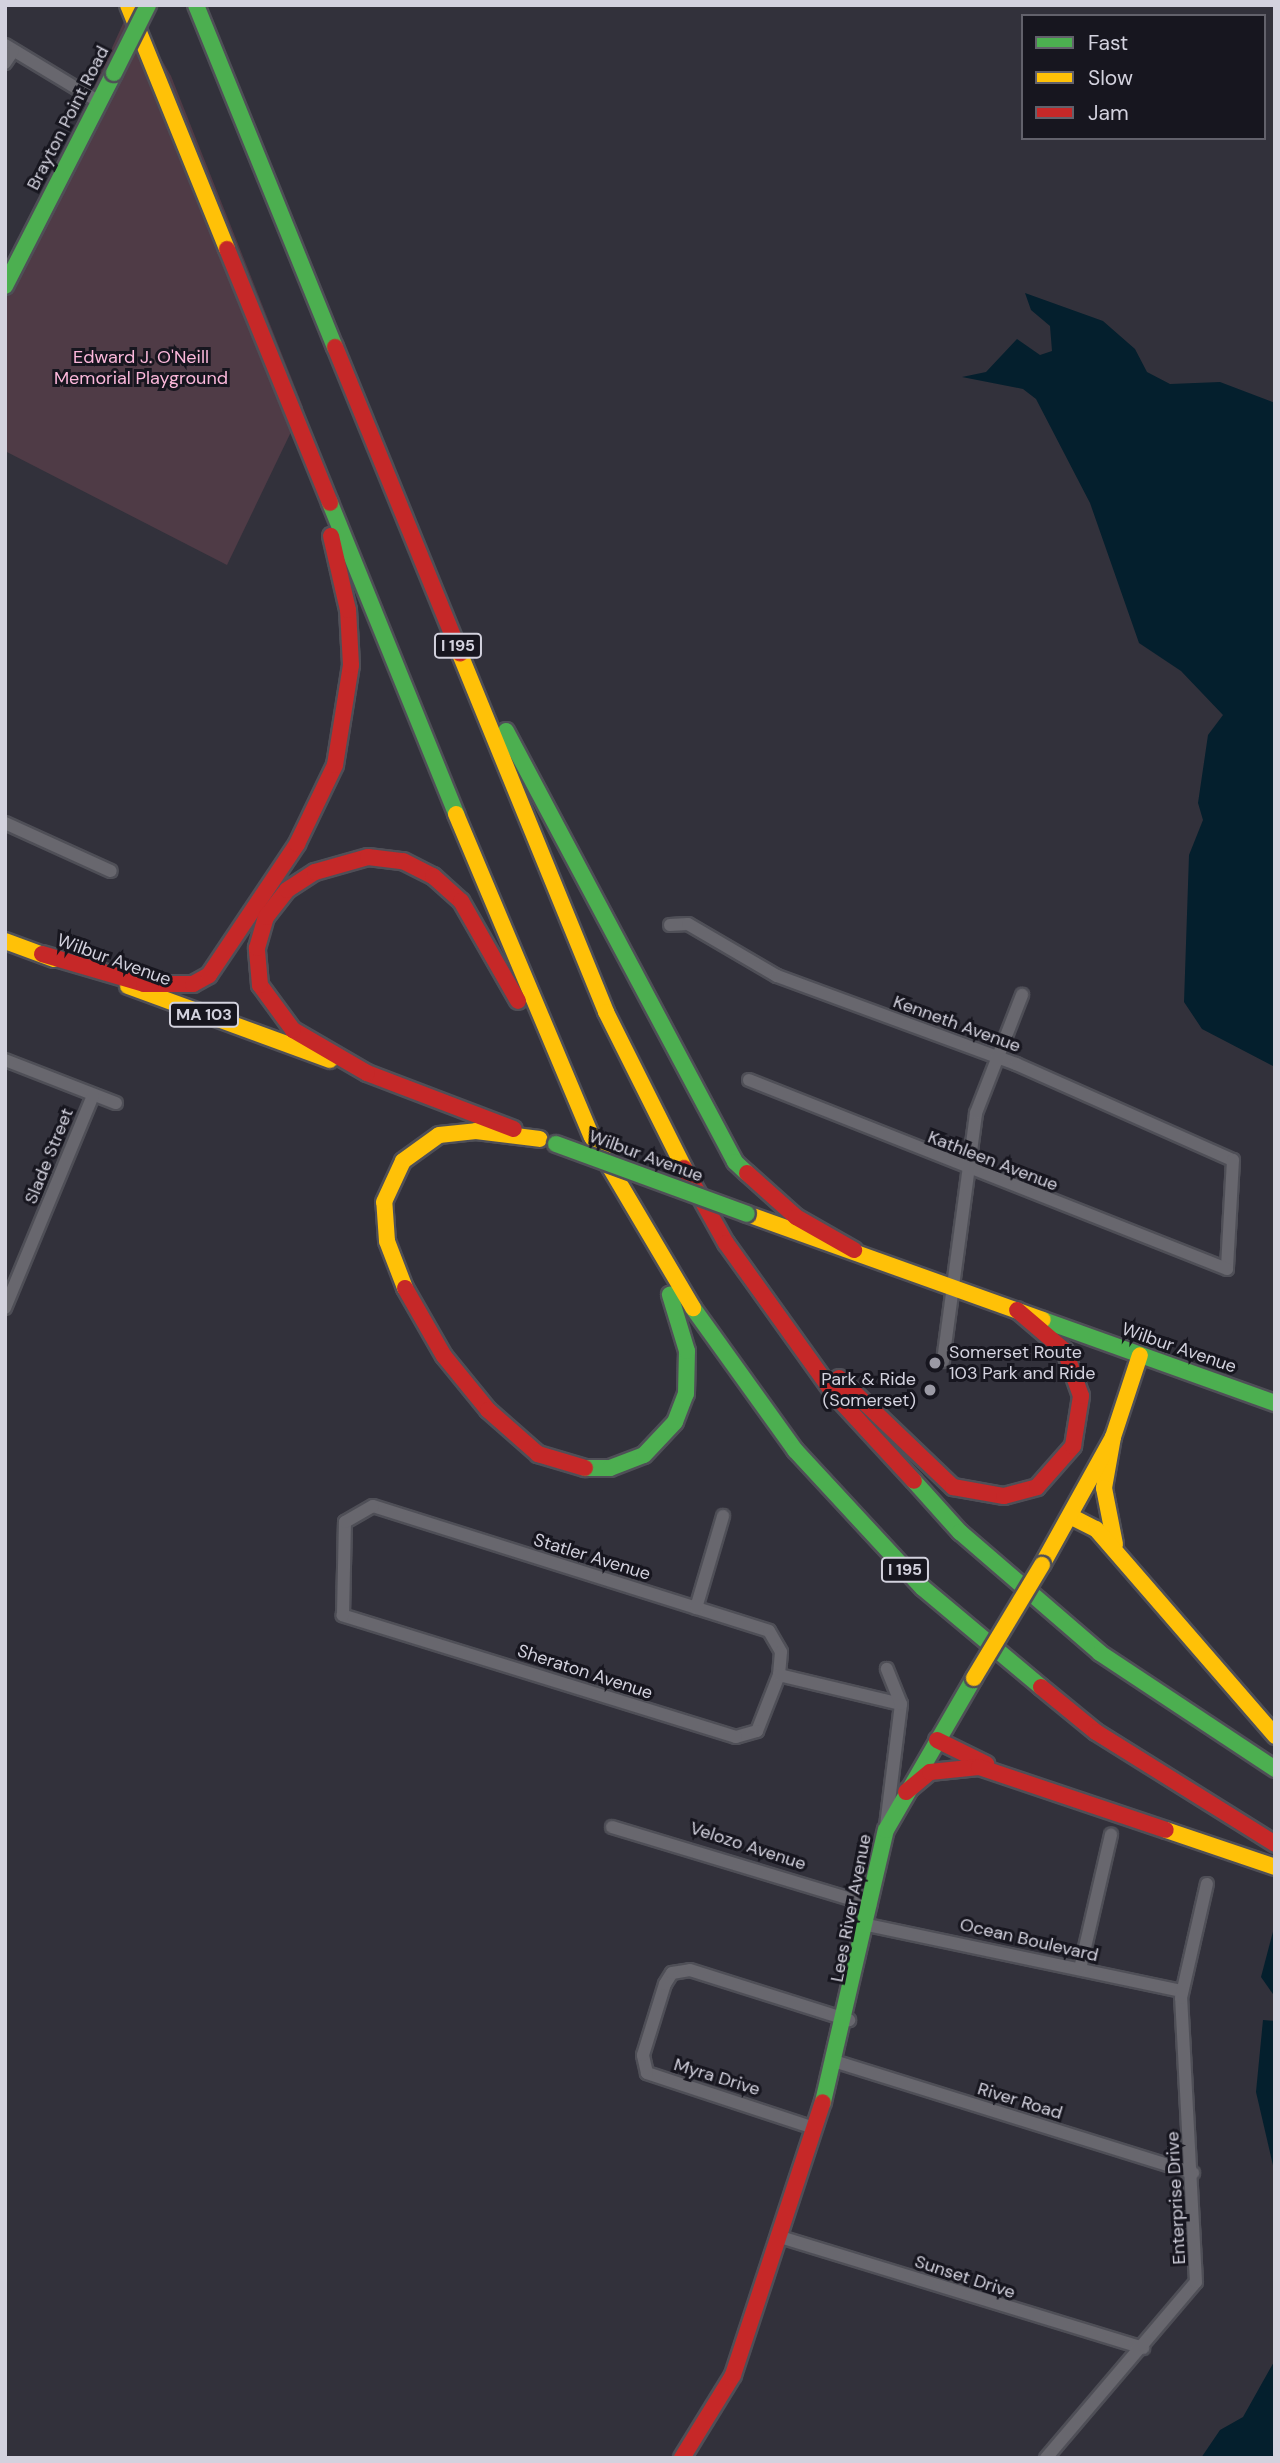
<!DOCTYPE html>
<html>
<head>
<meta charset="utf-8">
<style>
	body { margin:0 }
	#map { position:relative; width:1280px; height:2463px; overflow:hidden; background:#32313b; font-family:"DM Sans",sans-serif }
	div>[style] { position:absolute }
	.green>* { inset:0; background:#4f3b46 }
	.water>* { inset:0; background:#041f2d }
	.roads { filter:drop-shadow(2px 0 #4f4f57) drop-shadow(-2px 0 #4f4f57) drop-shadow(0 2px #4f4f57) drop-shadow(0 -2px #4f4f57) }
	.street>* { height:12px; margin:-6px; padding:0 6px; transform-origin:6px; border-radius:6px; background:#68676e }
	.fast>* { height:16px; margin:-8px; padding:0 8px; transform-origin:8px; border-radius:8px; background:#4caf50 }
	.slow>* { height:16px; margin:-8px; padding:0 8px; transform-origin:8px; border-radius:8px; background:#ffc107 }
	.jam>* { height:16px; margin:-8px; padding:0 8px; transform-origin:8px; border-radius:8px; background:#c62828 }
	.bridges { filter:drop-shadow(2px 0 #4f4f57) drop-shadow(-2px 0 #4f4f57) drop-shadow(0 2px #4f4f57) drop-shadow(0 -2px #4f4f57) }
	.fast-bridge>* { height:16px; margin:-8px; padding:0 8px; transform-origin:8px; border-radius:8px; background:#4caf50 }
	.slow-bridge>* { height:16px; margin:-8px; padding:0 8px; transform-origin:8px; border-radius:8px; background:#ffc107 }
	.dots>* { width:19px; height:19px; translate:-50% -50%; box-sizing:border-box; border:4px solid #17161f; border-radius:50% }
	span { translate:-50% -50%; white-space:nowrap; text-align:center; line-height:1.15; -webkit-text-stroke:6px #17161f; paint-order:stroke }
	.shield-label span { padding:2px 5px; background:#17161f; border:2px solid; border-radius:5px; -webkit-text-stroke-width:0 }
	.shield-label { font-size:16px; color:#d3d2de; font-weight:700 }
	.street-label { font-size:18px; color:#d3d2de }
	.park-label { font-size:18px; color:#fcb8db }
	.poi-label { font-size:18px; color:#d3d2de }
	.left { translate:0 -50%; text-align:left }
	.right { translate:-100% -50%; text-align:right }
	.frame { position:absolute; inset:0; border:7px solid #d3d2de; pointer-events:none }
	.legend { position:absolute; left:1021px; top:14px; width:245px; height:126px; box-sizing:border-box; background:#17161f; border:2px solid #62616b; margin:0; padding:9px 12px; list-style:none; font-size:21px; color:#d3d2de }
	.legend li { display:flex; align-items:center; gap:14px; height:35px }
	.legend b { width:35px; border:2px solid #62616b }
</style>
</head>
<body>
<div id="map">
	<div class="green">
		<div style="clip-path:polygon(131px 6px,171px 76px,303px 407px,227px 565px,5px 451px,5px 284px)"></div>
	</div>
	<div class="water">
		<div style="clip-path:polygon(1025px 293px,1103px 321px,1135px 349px,1147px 372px,1170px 384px,1220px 382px,1275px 403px,1275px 1067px,1202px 1029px,1184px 1002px,1189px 855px,1203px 820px,1198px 803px,1208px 735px,1223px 715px,1181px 671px,1139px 643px,1090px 503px,1036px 399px,1023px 389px,962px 377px,986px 372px,1017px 339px,1040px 355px,1052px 351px,1050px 326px,1031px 310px)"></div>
		<div style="clip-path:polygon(1275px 1924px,1275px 1997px,1261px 1977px)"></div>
		<div style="clip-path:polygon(1263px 2020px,1275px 2021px,1275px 2174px,1256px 2092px)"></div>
		<div style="clip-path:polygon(1275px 2360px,1275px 2458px,1201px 2458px,1220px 2430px,1243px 2417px)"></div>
	</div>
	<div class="roads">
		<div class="street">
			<div style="left:5px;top:45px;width:110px;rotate:31.2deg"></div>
			<div style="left:5px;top:63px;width:14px;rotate:-56deg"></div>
			<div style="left:5px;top:823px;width:116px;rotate:24.4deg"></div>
			<div style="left:670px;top:925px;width:18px;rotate:-3deg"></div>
			<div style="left:688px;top:924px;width:103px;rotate:30.3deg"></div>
			<div style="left:777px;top:976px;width:255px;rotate:20.2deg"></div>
			<div style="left:1016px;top:1064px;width:237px;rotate:23.9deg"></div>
			<div style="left:1233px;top:1160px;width:109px;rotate:93.2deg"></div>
			<div style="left:1227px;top:1269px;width:514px;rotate:-158.43deg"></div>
			<div style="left:5px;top:1060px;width:119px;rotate:21.2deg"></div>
			<div style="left:5px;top:1308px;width:230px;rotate:-67.5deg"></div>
			<div style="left:943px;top:1361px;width:250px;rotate:-82.4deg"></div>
			<div style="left:976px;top:1113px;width:127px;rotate:-68.7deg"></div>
			<div style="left:373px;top:1506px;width:415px;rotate:17.5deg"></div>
			<div style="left:769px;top:1631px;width:24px;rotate:60deg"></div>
			<div style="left:781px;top:1652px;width:23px;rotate:95deg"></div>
			<div style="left:779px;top:1675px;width:60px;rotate:111.4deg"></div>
			<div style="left:757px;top:1731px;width:22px;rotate:164deg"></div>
			<div style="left:736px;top:1737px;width:412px;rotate:-162.8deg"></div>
			<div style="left:343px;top:1615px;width:93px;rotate:-88.8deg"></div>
			<div style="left:345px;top:1522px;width:32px;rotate:-30deg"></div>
			<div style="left:696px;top:1608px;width:96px;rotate:-73.6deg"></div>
			<div style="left:779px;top:1675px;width:125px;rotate:13.4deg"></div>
			<div style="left:886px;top:1826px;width:123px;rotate:-83deg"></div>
			<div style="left:901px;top:1704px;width:38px;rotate:-112deg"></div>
			<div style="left:612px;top:1827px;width:270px;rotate:16.8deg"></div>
			<div style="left:868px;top:1925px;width:321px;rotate:11.9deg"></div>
			<div style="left:1080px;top:1969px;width:138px;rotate:-77deg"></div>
			<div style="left:837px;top:2062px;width:373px;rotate:17.3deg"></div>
			<div style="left:814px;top:2128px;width:176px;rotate:-161.8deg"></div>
			<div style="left:647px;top:2073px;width:18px;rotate:-103deg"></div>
			<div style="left:643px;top:2055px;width:74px;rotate:-72.8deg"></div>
			<div style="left:665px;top:1984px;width:13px;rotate:-58deg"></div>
			<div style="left:672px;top:1973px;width:18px;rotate:-9deg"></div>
			<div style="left:690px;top:1970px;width:167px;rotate:17.5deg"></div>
			<div style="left:777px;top:2236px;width:383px;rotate:17deg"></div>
			<div style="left:1046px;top:2458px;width:231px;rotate:-49.6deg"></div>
			<div style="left:1196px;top:2282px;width:284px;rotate:-93deg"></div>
			<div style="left:1181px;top:1998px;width:117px;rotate:-77.2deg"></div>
		</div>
		<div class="fast">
			<div style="left:196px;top:5px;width:369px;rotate:67.9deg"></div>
			<div style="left:5px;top:286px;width:239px;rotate:-62.9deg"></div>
			<div style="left:330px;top:503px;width:336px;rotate:67.9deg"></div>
			<div style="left:506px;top:731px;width:488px;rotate:62deg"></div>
			<div style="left:735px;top:1162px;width:16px;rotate:43deg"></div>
			<div style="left:693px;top:1308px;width:175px;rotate:54.3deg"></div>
			<div style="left:795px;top:1450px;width:188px;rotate:47.2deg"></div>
			<div style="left:923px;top:1588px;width:154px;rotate:40deg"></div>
			<div style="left:1043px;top:1320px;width:246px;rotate:19.7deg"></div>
			<div style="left:585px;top:1468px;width:25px"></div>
			<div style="left:610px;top:1468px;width:36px;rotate:-21deg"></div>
			<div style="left:644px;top:1455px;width:45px;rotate:-46.8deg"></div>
			<div style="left:675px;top:1422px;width:30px;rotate:-69deg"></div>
			<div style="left:686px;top:1394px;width:43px;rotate:-88.7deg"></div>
			<div style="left:687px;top:1351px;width:59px;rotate:-106.9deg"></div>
			<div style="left:914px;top:1481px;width:69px;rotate:48deg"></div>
			<div style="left:960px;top:1532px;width:185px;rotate:40.8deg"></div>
			<div style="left:1100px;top:1653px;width:210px;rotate:33.5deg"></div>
			<div style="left:823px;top:2102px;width:279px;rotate:-77deg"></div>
			<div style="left:886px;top:1830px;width:176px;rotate:-59.9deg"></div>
		</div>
		<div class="slow">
			<div style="left:128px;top:5px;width:263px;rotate:67.9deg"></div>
			<div style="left:460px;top:654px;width:387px;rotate:67.8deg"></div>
			<div style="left:606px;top:1012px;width:174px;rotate:63.4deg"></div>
			<div style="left:456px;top:814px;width:350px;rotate:67.2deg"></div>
			<div style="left:592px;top:1137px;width:199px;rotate:59.4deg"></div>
			<div style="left:5px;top:941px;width:52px;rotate:20.2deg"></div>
			<div style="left:128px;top:986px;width:215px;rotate:20.1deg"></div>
			<div style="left:747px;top:1214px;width:314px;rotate:19.7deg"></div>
			<div style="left:405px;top:1288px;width:50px;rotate:-111deg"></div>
			<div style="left:387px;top:1241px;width:39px;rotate:-94deg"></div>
			<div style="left:384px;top:1202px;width:45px;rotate:-65.1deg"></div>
			<div style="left:403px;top:1161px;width:44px;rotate:-35.8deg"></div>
			<div style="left:439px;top:1135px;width:37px;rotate:-6deg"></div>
			<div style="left:476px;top:1131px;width:64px;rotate:7.1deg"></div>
			<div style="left:1113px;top:1437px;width:52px;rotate:100deg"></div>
			<div style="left:1104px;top:1488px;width:57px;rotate:78.9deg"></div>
			<div style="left:1070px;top:1516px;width:29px;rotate:27deg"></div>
			<div style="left:1096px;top:1529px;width:274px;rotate:49.1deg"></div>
			<div style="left:1042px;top:1565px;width:146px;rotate:-61deg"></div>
			<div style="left:1113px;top:1437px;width:86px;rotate:-71.8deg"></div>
			<div style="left:1166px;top:1830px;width:115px;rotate:18.7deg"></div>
		</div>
		<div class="jam">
			<div style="left:227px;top:249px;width:274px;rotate:67.9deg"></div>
			<div style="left:335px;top:347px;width:331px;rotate:67.8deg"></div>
			<div style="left:42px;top:954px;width:106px;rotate:16.4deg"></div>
			<div style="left:144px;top:984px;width:49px"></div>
			<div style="left:193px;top:984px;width:18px;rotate:-29deg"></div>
			<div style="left:209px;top:975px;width:158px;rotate:-56.1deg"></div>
			<div style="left:297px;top:844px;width:88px;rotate:-64.3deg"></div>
			<div style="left:335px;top:765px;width:101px;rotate:-80.9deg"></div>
			<div style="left:351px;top:665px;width:55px;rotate:-93.1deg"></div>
			<div style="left:348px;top:610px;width:76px;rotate:-102.9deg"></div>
			<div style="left:367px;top:1073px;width:157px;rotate:20.9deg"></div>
			<div style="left:367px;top:1073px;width:86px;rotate:-149.8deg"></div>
			<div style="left:293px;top:1030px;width:56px;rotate:-126.3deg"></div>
			<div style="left:260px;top:985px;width:37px;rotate:-95deg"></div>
			<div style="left:257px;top:948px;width:32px;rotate:-74deg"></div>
			<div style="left:266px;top:917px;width:34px;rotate:-52deg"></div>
			<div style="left:287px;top:890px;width:33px;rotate:-33deg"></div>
			<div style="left:315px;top:872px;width:55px;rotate:-15.8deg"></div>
			<div style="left:368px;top:857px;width:35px;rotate:7deg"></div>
			<div style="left:403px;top:861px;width:34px;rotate:27deg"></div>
			<div style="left:433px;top:876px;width:38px;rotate:42deg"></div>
			<div style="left:461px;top:901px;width:115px;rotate:60.3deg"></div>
			<div style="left:684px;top:1168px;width:86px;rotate:60.8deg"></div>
			<div style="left:726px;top:1243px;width:186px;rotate:54.4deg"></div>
			<div style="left:834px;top:1394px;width:118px;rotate:47.4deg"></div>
			<div style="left:747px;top:1173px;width:66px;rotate:41.9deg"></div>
			<div style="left:796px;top:1217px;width:67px;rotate:29.6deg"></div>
			<div style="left:405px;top:1288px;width:78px;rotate:60.2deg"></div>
			<div style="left:444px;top:1356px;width:70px;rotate:50.8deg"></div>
			<div style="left:488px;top:1410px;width:67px;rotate:41.3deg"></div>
			<div style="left:538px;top:1454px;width:49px;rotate:16.6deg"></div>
			<div style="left:839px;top:1378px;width:158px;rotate:43.7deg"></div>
			<div style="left:953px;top:1487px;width:52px;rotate:10deg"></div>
			<div style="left:1004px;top:1496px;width:34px;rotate:-15deg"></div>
			<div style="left:1037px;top:1487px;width:55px;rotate:-48.7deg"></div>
			<div style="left:1073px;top:1446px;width:51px;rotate:-80.9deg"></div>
			<div style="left:1081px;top:1396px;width:48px;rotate:-109.6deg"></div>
			<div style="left:1065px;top:1351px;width:63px;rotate:-139.5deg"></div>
			<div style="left:1041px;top:1687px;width:71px;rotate:39.3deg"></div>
			<div style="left:1096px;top:1732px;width:211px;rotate:32deg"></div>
			<div style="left:937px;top:1740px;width:55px;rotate:26.1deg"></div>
			<div style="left:906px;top:1792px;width:31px;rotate:-40deg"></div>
			<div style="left:930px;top:1772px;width:49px;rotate:-5.8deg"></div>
			<div style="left:979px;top:1767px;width:197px;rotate:18.6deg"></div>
			<div style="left:682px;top:2458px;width:97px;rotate:-58.4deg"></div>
			<div style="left:733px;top:2375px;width:287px;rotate:-71.8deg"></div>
		</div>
	</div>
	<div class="bridges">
		<div class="fast-bridge">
			<div style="left:114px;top:73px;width:76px;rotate:-63.4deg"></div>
			<div style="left:556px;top:1144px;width:203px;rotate:20.1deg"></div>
		</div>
		<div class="slow-bridge">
			<div style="left:974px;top:1678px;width:132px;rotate:-59deg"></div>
		</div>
	</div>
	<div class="dots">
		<div style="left:935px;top:1363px;background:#9b9aa5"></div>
		<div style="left:930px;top:1390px;background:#9b9aa5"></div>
	</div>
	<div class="shield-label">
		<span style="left:458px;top:646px">I 195</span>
		<span style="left:204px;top:1015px">MA 103</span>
		<span style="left:905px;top:1570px">I 195</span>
	</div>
	<div class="street-label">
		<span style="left:68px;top:118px;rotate:-63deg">Brayton Point Road</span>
		<span style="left:114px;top:960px;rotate:20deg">Wilbur Avenue</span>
		<span style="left:957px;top:1024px;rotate:20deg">Kenneth Avenue</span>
		<span style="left:49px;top:1156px;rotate:-68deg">Slade Street</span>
		<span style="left:646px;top:1156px;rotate:20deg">Wilbur Avenue</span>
		<span style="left:993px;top:1161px;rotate:21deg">Kathleen Avenue</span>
		<span style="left:1179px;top:1348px;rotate:19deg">Wilbur Avenue</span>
		<span style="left:592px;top:1557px;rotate:17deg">Statler Avenue</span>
		<span style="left:585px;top:1672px;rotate:18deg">Sheraton Avenue</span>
		<span style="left:748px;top:1846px;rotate:18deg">Velozo Avenue</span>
		<span style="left:851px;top:1908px;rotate:-79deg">Lees River Avenue</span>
		<span style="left:1029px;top:1940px;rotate:13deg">Ocean Boulevard</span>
		<span style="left:717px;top:2077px;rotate:17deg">Myra Drive</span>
		<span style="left:1020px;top:2101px;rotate:17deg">River Road</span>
		<span style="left:1176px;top:2198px;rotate:-93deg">Enterprise Drive</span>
		<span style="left:965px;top:2277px;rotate:18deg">Sunset Drive</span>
	</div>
	<div class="park-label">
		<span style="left:141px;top:368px">Edward J. O'Neill<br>Memorial Playground</span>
	</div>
	<div class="poi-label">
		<span class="left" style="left:949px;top:1363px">Somerset Route<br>103 Park and Ride</span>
		<span class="right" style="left:916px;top:1390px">Park &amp; Ride<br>(Somerset)</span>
	</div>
	<div class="frame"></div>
	<ul class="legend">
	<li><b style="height:9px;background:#4caf50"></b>Fast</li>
	<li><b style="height:9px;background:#ffc107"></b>Slow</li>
	<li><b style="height:9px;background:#c62828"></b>Jam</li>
	</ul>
</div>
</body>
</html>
